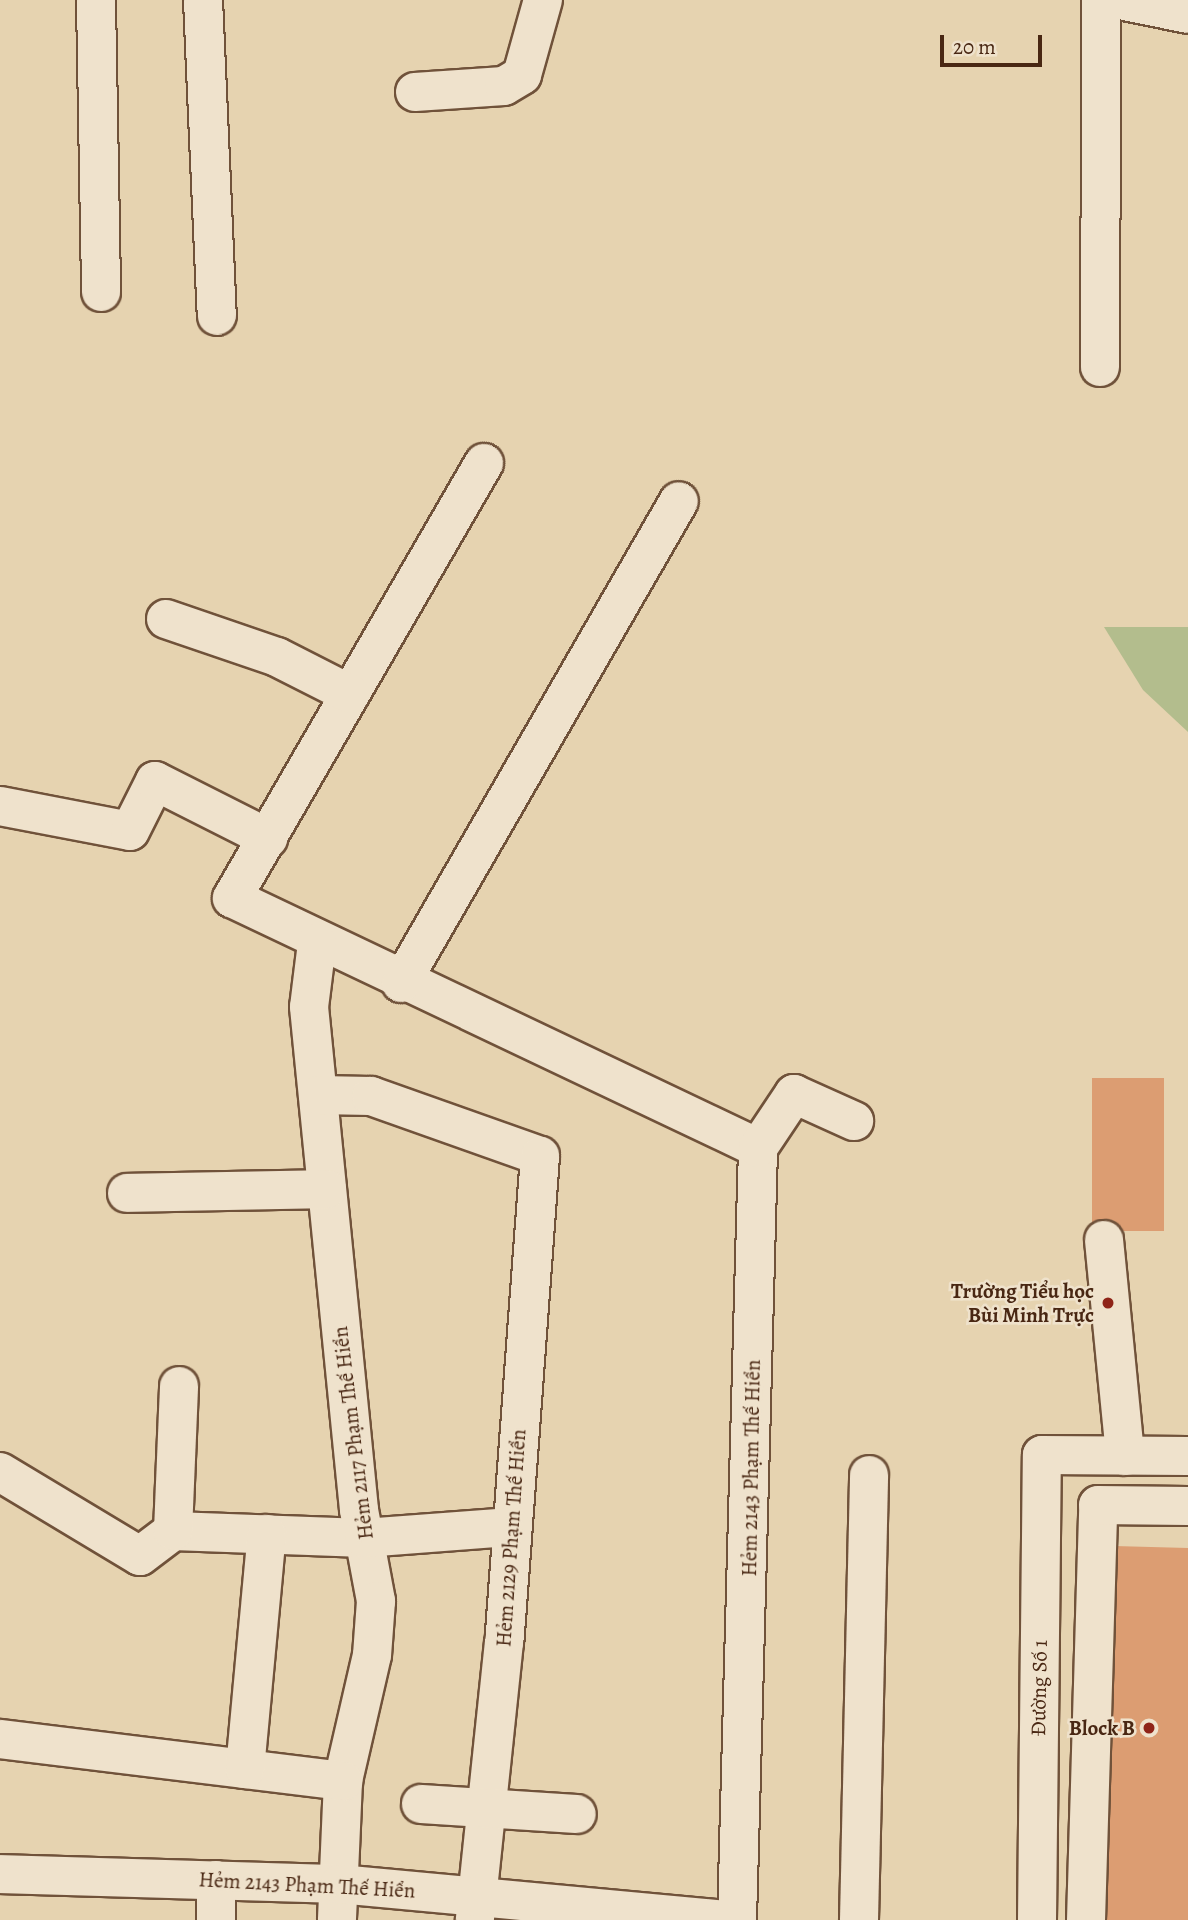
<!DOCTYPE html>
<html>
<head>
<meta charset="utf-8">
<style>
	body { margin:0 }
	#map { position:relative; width:1188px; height:1920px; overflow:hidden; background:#e6d3b0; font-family:Alegreya,serif }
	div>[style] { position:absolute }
	.green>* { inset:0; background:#b3bd8d }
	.building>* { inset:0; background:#dc9d72; transform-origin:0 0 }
	.roads { filter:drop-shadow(2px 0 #70523a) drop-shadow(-2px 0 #70523a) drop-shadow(0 2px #70523a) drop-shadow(0 -2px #70523a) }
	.minor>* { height:38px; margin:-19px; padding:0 19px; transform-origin:19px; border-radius:19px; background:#efe2cc }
	.dots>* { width:19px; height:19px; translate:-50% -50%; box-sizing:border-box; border:4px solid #efe2cc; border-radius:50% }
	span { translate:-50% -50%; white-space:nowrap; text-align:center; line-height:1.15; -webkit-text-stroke:5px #efe2cc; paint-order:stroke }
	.poi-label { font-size:21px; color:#492713; font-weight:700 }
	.right { translate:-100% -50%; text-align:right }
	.street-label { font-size:21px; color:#492713 }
	.scale { position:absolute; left:940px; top:35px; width:102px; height:32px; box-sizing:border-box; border:4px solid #492713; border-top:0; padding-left:9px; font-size:21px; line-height:24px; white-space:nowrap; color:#492713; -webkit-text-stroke:5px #efe2cc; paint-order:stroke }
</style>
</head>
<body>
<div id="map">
	<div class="green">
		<div style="clip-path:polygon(1104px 627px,1188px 627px,1188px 732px,1143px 690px)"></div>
	</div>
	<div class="building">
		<div style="left:1092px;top:1078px;width:72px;height:153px"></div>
		<div style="clip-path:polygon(1114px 1546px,1188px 1548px,1188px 1920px,1097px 1920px)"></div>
	</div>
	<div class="roads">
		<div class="minor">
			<div style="left:96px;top:0;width:292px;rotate:89deg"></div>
			<div style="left:203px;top:0;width:316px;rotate:87.5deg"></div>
			<div style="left:1120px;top:0;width:69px;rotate:11.6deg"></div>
			<div style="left:415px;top:92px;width:89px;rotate:-3.9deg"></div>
			<div style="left:504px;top:86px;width:21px;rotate:-31deg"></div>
			<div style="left:522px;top:75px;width:78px;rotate:-74.4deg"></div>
			<div style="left:1100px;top:367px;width:367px;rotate:-89.8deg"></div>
			<div style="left:484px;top:463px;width:503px;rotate:120.08deg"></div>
			<div style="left:232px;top:898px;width:582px;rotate:25.42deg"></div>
			<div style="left:166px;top:619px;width:117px;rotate:18.9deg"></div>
			<div style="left:277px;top:657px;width:82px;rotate:26.9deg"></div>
			<div style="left:0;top:806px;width:132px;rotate:10.9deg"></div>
			<div style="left:130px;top:831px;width:56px;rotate:-63.4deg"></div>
			<div style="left:155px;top:781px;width:127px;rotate:26.8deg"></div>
			<div style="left:317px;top:943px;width:64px;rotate:97.1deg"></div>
			<div style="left:309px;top:1007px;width:505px;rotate:84.32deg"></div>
			<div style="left:359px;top:1510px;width:93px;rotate:79.4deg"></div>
			<div style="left:376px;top:1601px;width:54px;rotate:94.2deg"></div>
			<div style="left:372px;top:1655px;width:129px;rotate:103deg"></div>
			<div style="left:343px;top:1781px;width:139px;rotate:92.5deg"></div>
			<div style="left:401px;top:983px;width:556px;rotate:-60.03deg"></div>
			<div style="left:318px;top:1095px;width:53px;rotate:1.1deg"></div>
			<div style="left:371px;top:1096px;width:179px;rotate:19.5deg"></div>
			<div style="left:540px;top:1156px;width:487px;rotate:94.2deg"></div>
			<div style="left:504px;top:1642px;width:280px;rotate:96deg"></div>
			<div style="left:127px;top:1193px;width:200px;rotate:-1.1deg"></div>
			<div style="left:1104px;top:1240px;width:217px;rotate:84.4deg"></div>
			<div style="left:0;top:1472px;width:163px;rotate:31deg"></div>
			<div style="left:140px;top:1556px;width:41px;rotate:-37.1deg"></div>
			<div style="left:173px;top:1531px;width:191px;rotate:2.1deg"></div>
			<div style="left:364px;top:1538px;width:148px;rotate:-4.3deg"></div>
			<div style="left:173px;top:1531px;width:145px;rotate:-87.6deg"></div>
			<div style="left:0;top:1739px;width:346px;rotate:7deg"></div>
			<div style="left:245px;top:1769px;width:236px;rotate:-84.7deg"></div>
			<div style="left:421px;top:1804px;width:156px;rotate:3.7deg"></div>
			<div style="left:0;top:1874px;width:339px;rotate:1.7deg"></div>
			<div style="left:339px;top:1884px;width:393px;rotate:5.3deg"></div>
			<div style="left:216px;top:1920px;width:40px;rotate:-90deg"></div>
			<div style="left:737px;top:1920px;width:772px;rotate:-88.44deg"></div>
			<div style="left:758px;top:1148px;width:65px;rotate:-56.3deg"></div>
			<div style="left:794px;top:1094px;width:66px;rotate:24.2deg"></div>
			<div style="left:859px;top:1920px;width:445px;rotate:-88.7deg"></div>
			<div style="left:1037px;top:1920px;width:465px;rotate:-89.4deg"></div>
			<div style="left:1042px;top:1455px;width:146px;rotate:0.4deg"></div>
			<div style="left:1086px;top:1920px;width:415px;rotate:-88.3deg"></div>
			<div style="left:1098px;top:1505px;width:90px;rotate:0.6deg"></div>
		</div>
	</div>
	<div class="dots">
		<div style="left:1108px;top:1303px;background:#8f2418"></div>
		<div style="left:1149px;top:1728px;background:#8f2418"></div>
	</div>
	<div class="poi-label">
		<span class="right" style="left:1094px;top:1303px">Trường Tiểu học<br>Bùi Minh Trực</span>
		<span class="right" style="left:1135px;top:1728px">Block B</span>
	</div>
	<div class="street-label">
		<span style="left:353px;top:1433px;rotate:-97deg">Hẻm 2117 Phạm Thế Hiển</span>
		<span style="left:751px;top:1468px;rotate:-89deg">Hẻm 2143 Phạm Thế Hiển</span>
		<span style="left:511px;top:1538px;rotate:-86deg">Hẻm 2129 Phạm Thế Hiển</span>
		<span style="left:1039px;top:1688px;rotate:-89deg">Đường Số 1</span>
		<span style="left:307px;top:1885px;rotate:3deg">Hẻm 2143 Phạm Thế Hiển</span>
	</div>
	<div class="scale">20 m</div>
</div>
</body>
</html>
